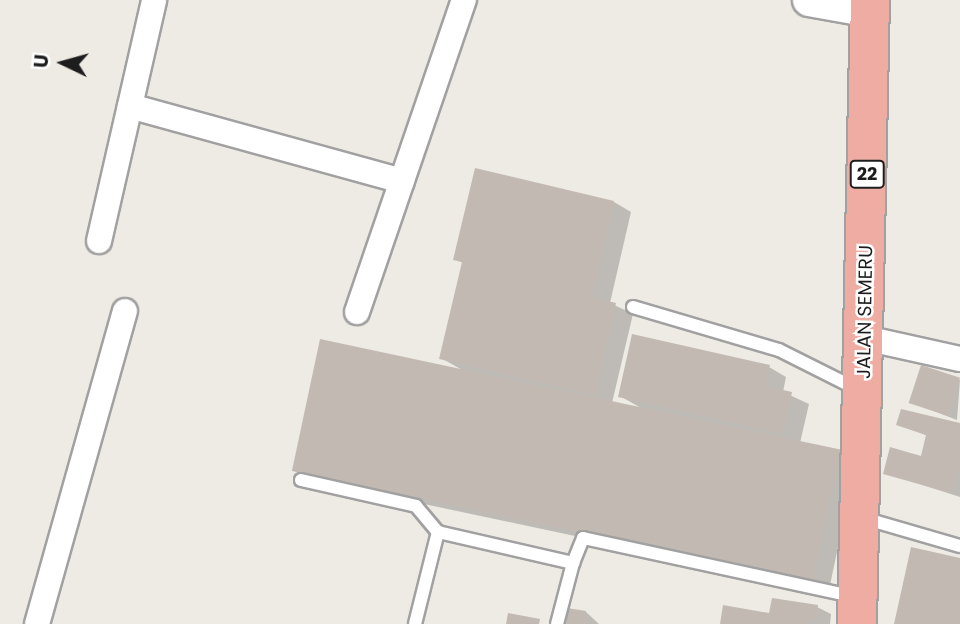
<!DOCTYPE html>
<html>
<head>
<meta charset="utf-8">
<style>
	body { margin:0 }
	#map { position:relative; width:960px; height:624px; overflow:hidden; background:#eeeae4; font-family:Poppins,sans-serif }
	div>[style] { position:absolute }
	.shadow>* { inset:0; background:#0003 }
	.building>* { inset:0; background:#c3b9b3; transform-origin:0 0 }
	.roads { filter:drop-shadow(2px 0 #a1a1a1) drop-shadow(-2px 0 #a1a1a1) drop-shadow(0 2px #a1a1a1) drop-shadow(0 -2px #a1a1a1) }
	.service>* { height:12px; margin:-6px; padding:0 6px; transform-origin:6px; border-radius:6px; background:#fff }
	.minor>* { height:24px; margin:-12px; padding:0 12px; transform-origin:12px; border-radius:12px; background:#fff }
	.tertiary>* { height:32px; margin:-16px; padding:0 16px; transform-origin:16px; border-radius:16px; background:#fff }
	.trunk>* { height:38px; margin:-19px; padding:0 19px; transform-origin:19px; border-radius:19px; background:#eeaca2 }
	span { translate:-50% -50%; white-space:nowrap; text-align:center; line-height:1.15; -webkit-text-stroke:5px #fff; paint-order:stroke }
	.shield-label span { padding:2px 5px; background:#fff; border:2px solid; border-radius:5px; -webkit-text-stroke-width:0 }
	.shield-label { font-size:18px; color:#1d1d1d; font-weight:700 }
	.street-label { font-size:19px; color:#1d1d1d }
	.north { position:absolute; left:28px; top:28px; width:70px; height:70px; -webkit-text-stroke:5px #fff; paint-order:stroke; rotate:275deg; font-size:19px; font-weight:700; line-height:28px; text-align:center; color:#1d1d1d }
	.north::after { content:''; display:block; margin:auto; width:24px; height:32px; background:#1d1d1d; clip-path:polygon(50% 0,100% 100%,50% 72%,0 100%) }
</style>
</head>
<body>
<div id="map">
	<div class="shadow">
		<div style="clip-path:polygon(614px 202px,631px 212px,610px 303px,633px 314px,612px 403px,641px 408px,620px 396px,769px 367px,786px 377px,783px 392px,809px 404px,800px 443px,839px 451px,856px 461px,829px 590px,311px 480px,294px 470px,464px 371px,441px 358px,463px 263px,455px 259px)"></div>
		<div style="clip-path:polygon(922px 367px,960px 380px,957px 420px,910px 402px)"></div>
		<div style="clip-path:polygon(898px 424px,960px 425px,960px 497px,885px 473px,922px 458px,928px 436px)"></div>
		<div style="clip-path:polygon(817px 607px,831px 614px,830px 624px,721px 624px)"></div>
		<div style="clip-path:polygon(568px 610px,586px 612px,599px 624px,567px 624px)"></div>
	</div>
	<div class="building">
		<div style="clip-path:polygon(475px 168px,614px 201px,592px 297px,616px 303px,595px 395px,439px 359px,462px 262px,453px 260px)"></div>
		<div style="clip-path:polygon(632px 334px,770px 365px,765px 386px,792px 392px,783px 434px,618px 397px)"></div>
		<div style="left:320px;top:339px;width:532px;height:135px;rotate:12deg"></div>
		<div style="left:921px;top:365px;width:41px;height:40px;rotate:18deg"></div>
		<div style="clip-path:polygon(901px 409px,960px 423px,960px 467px,951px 493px,883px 474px,890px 447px,921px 456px,926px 435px,932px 437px,896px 425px)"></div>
		<div style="clip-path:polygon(911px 547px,960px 558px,960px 624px,894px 624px)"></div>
		<div style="clip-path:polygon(772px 598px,818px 605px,816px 620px,807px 619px,807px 624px,720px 624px,723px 605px,769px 613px)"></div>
		<div style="clip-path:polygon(567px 608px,586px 611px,585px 624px,566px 624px)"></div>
		<div style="clip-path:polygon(508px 613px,540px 619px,539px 624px,506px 624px)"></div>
	</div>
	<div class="roads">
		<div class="service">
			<div style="left:633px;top:307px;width:152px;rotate:16.4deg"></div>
			<div style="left:779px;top:350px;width:85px;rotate:26.6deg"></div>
			<div style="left:301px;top:480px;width:118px;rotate:12.7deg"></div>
			<div style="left:416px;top:506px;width:34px;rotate:50deg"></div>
			<div style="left:438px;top:532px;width:139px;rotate:12.9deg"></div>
			<div style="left:573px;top:563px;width:27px;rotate:-68deg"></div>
			<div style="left:583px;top:538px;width:278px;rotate:12.2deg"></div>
			<div style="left:863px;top:518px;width:101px;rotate:16.1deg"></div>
			<div style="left:415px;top:624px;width:95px;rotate:-76deg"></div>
			<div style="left:557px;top:624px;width:63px;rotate:-75.3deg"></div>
		</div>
		<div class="minor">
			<div style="left:130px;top:106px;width:282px;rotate:15.4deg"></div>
			<div style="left:99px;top:241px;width:247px;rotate:-77.1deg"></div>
			<div style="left:357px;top:312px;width:330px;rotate:-71.1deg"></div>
			<div style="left:865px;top:338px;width:97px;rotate:12.5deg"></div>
			<div style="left:37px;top:624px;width:325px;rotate:-74.3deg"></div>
		</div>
		<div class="tertiary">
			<div style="left:809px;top:0;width:62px;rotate:10.2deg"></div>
		</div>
		<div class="trunk">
			<div style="left:857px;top:624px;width:624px;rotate:-88.81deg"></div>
		</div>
	</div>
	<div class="shield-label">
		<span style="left:867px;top:174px">22</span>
	</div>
	<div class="street-label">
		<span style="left:865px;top:312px;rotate:-89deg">JALAN SEMERU</span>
	</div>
	<div class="north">U</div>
</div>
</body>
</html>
